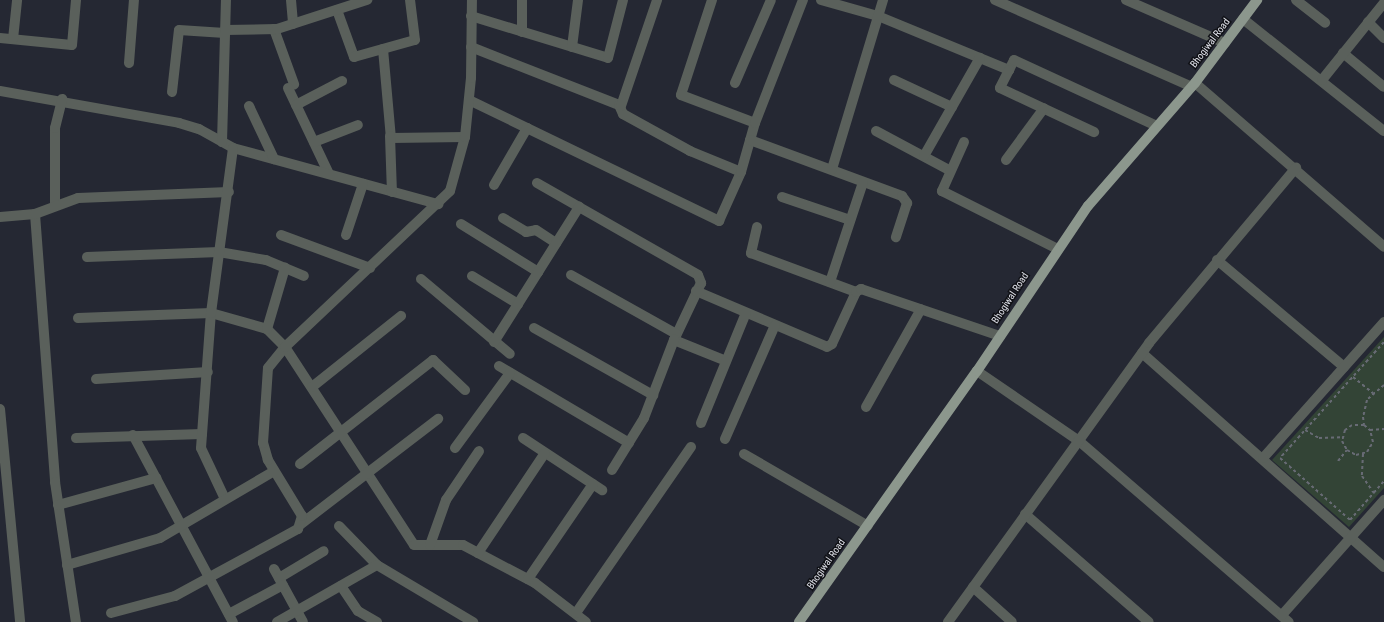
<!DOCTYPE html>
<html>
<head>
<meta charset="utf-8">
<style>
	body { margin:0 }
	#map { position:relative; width:1384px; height:622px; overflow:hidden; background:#252833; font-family:"Roboto Condensed",sans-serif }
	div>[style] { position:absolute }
	.green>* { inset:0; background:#334436 }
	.path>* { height:2px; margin-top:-1px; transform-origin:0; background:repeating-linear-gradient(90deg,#686b75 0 3px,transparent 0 6px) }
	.minor>* { height:10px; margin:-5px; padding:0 5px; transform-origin:5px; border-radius:5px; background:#5a605b }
	.major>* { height:10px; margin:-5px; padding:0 5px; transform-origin:5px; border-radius:5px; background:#8c978d }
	span { translate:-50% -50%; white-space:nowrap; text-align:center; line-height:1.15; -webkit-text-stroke:3px #101116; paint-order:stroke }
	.street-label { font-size:10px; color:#e0e2ea }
</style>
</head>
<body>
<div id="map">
	<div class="green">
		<div style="clip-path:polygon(1384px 337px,1384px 488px,1349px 527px,1272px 460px)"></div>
	</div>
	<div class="path">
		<div style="left:1384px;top:342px;width:156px;rotate:131.9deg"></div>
		<div style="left:1280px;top:458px;width:94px;rotate:41.5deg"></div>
		<div style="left:1350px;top:520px;width:52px;rotate:-48.9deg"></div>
		<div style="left:1353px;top:377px;width:26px;rotate:39deg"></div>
		<div style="left:1384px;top:385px;width:23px;rotate:139deg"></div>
		<div style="left:1367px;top:400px;width:17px;rotate:103deg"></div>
		<div style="left:1363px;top:417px;width:8px;rotate:83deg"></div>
		<div style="left:1364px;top:425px;width:8px;rotate:40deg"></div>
		<div style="left:1370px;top:430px;width:14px;rotate:-4deg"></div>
		<div style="left:1364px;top:425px;width:12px;rotate:180deg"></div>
		<div style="left:1352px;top:425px;width:9px;rotate:144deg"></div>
		<div style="left:1345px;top:430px;width:11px;rotate:105deg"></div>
		<div style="left:1342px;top:441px;width:10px;rotate:61deg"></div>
		<div style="left:1347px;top:450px;width:10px;rotate:29deg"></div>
		<div style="left:1356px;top:455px;width:11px;rotate:-15deg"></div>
		<div style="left:1367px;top:452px;width:12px;rotate:-59deg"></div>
		<div style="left:1373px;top:442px;width:12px;rotate:-104deg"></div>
		<div style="left:1305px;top:430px;width:16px;rotate:30deg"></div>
		<div style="left:1319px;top:438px;width:23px;rotate:-2deg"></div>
		<div style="left:1363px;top:454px;width:22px;rotate:93deg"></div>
		<div style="left:1362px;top:476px;width:21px;rotate:55deg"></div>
		<div style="left:1338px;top:461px;width:14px;rotate:-51deg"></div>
	</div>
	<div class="minor">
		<div style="left:291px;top:0;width:24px;rotate:85deg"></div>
		<div style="left:712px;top:0;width:100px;rotate:108.1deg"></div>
		<div style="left:681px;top:95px;width:79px;rotate:20.7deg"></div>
		<div style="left:821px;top:0;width:59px;rotate:15.7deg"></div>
		<div style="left:878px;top:16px;width:142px;rotate:22.4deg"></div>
		<div style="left:1009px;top:70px;width:11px;rotate:-63deg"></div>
		<div style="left:1014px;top:60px;width:157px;rotate:24.8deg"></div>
		<div style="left:995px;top:0;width:215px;rotate:23.8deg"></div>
		<div style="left:1126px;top:0;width:108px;rotate:23.5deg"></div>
		<div style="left:1296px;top:0;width:37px;rotate:38deg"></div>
		<div style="left:337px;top:10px;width:50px;rotate:70.1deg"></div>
		<div style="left:354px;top:57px;width:63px;rotate:-15.6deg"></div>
		<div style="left:415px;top:40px;width:40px;rotate:-97.1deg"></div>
		<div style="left:471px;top:16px;width:143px;rotate:17deg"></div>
		<div style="left:608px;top:58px;width:60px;rotate:-75.5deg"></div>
		<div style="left:1243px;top:19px;width:180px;rotate:38.5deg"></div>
		<div style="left:1368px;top:22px;width:23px;rotate:45deg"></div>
		<div style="left:274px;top:29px;width:59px;rotate:70deg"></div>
		<div style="left:225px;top:30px;width:52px;rotate:-1.1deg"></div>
		<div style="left:277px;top:29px;width:95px;rotate:-17.9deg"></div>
		<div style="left:522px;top:32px;width:32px;rotate:-90deg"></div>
		<div style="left:0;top:38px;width:72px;rotate:5.6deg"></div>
		<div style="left:72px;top:45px;width:45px;rotate:-84.9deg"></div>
		<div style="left:13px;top:39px;width:39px;rotate:-84deg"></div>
		<div style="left:471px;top:47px;width:159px;rotate:21.4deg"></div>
		<div style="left:619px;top:105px;width:10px;rotate:66deg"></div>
		<div style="left:623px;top:114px;width:77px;rotate:28.9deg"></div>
		<div style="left:690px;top:151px;width:55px;rotate:22.4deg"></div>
		<div style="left:572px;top:47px;width:47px;rotate:-82.7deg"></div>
		<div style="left:383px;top:49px;width:89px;rotate:84.9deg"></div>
		<div style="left:391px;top:138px;width:74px;rotate:-0.8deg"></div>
		<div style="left:1343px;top:53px;width:53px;rotate:39.7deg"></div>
		<div style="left:129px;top:63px;width:63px;rotate:-85.5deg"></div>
		<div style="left:1009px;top:70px;width:20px;rotate:117deg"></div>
		<div style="left:1000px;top:88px;width:104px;rotate:25.1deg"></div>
		<div style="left:894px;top:80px;width:64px;rotate:25deg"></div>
		<div style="left:1322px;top:80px;width:99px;rotate:-51.2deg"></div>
		<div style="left:735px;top:83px;width:90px;rotate:-66.6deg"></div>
		<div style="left:1195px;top:83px;width:250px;rotate:40.9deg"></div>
		<div style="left:288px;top:88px;width:95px;rotate:64.5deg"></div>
		<div style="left:0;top:91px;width:182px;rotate:10.1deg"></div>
		<div style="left:179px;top:123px;width:21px;rotate:17deg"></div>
		<div style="left:199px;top:129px;width:39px;rotate:29deg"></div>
		<div style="left:233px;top:148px;width:213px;rotate:15.3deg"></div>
		<div style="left:172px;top:92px;width:62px;rotate:-83.6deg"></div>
		<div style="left:179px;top:30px;width:46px;rotate:3.7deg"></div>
		<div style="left:469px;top:100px;width:278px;rotate:25.8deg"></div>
		<div style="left:719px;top:221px;width:54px;rotate:-65.8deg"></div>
		<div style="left:741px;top:172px;width:51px;rotate:-74.1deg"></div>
		<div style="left:755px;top:123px;width:132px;rotate:-68.7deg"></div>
		<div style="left:296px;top:105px;width:52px;rotate:-27.6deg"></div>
		<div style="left:249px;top:106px;width:59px;rotate:64.7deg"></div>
		<div style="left:621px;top:106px;width:112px;rotate:-71.2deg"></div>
		<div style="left:876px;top:131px;width:83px;rotate:28.1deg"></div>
		<div style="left:390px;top:136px;width:56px;rotate:88deg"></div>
		<div style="left:750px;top:140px;width:162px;rotate:20.2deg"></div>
		<div style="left:902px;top:196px;width:9px;rotate:54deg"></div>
		<div style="left:907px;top:203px;width:36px;rotate:108deg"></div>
		<div style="left:222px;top:142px;width:142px;rotate:-88.4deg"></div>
		<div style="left:314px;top:142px;width:47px;rotate:-21.1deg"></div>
		<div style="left:964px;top:142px;width:54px;rotate:114.2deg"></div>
		<div style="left:942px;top:191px;width:130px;rotate:26.6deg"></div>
		<div style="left:924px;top:156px;width:113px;rotate:-60.3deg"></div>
		<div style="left:1006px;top:160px;width:64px;rotate:-53.8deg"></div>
		<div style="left:832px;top:169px;width:177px;rotate:-73.2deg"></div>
		<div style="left:537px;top:183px;width:185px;rotate:29.7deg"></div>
		<div style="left:698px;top:275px;width:9px;rotate:69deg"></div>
		<div style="left:701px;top:283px;width:63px;rotate:115.3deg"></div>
		<div style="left:674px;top:340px;width:56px;rotate:22deg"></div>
		<div style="left:494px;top:185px;width:66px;rotate:-59.9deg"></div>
		<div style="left:782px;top:197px;width:72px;rotate:18.7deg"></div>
		<div style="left:55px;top:206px;width:78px;rotate:-90deg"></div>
		<div style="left:55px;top:128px;width:30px;rotate:-76deg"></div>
		<div style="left:35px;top:214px;width:269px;rotate:85.7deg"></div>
		<div style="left:55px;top:482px;width:142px;rotate:81.5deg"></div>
		<div style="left:0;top:217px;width:35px;rotate:-5deg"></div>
		<div style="left:35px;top:214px;width:46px;rotate:-20.4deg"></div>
		<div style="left:78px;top:198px;width:151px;rotate:-2.3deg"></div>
		<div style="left:503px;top:218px;width:27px;rotate:31deg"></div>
		<div style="left:526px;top:232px;width:10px;rotate:-11deg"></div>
		<div style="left:536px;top:230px;width:24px;rotate:33deg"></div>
		<div style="left:461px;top:224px;width:91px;rotate:31.9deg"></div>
		<div style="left:757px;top:227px;width:27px;rotate:103deg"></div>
		<div style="left:751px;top:253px;width:112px;rotate:20.4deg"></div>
		<div style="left:281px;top:235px;width:95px;rotate:20.3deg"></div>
		<div style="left:346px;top:235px;width:54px;rotate:-71.6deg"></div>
		<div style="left:87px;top:257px;width:132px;rotate:-2.2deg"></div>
		<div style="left:219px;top:252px;width:48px;rotate:9.7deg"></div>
		<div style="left:266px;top:260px;width:41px;rotate:22.8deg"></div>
		<div style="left:1217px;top:260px;width:166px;rotate:40.1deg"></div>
		<div style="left:571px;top:275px;width:120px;rotate:29.3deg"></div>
		<div style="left:472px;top:276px;width:54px;rotate:31.3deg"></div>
		<div style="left:421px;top:279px;width:116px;rotate:40.1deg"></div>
		<div style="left:830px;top:282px;width:105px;rotate:-71.7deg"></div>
		<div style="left:696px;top:291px;width:142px;rotate:23.1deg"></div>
		<div style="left:827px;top:347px;width:6px;rotate:-31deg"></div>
		<div style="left:832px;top:344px;width:57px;rotate:-65.2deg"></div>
		<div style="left:856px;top:292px;width:6px;rotate:-31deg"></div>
		<div style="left:861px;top:289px;width:147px;rotate:18.7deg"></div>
		<div style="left:78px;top:318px;width:133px;rotate:-2.2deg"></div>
		<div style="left:211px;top:313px;width:58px;rotate:15.9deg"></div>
		<div style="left:267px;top:329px;width:25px;rotate:45deg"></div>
		<div style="left:285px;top:347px;width:236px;rotate:56.9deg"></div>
		<div style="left:414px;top:545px;width:49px"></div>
		<div style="left:463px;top:545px;width:81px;rotate:27.8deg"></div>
		<div style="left:535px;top:583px;width:64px;rotate:37.4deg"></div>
		<div style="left:534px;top:328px;width:137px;rotate:29.4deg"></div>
		<div style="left:267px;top:329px;width:64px;rotate:-73.6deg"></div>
		<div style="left:494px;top:342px;width:160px;rotate:-57.8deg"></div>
		<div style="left:1142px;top:353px;width:323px;rotate:41.5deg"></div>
		<div style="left:499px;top:366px;width:151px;rotate:30.6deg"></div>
		<div style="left:977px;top:371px;width:124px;rotate:34.5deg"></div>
		<div style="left:1079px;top:441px;width:277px;rotate:40.8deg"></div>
		<div style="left:96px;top:379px;width:112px;rotate:-3.6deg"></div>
		<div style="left:312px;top:387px;width:114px;rotate:-38.6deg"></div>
		<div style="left:866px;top:407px;width:112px;rotate:-60.7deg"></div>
		<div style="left:0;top:409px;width:214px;rotate:84.6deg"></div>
		<div style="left:701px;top:423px;width:119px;rotate:-67.8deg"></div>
		<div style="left:133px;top:435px;width:212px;rotate:61.9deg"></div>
		<div style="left:76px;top:438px;width:126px;rotate:-1.8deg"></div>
		<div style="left:523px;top:438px;width:95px;rotate:33.4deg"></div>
		<div style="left:725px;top:439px;width:124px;rotate:-66.3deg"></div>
		<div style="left:455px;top:448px;width:93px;rotate:-53.7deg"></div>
		<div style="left:744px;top:454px;width:143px;rotate:30.1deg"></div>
		<div style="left:1263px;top:458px;width:182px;rotate:-48.3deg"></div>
		<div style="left:300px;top:464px;width:169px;rotate:-38deg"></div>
		<div style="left:433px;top:360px;width:44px;rotate:43.2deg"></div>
		<div style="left:612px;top:470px;width:61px;rotate:-58.4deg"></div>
		<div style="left:644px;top:418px;width:84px;rotate:-69deg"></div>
		<div style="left:225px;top:499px;width:56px;rotate:-115.2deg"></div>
		<div style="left:201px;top:448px;width:135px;rotate:-85.8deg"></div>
		<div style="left:211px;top:313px;width:166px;rotate:-82.4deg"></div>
		<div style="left:58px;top:505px;width:102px;rotate:-15.4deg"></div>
		<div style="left:1025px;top:514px;width:164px;rotate:41.1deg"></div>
		<div style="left:301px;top:524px;width:173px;rotate:-37.5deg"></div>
		<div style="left:339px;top:526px;width:54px;rotate:45.7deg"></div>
		<div style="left:377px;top:565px;width:112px;rotate:30.7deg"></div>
		<div style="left:430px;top:545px;width:48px;rotate:-70.4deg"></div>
		<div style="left:446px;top:500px;width:59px;rotate:-56deg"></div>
		<div style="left:478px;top:553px;width:120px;rotate:-56.2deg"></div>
		<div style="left:67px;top:565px;width:97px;rotate:-16.2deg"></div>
		<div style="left:160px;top:538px;width:132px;rotate:-30.4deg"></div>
		<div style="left:274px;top:569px;width:60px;rotate:61.3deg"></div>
		<div style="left:279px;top:578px;width:52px;rotate:-31deg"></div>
		<div style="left:528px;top:579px;width:115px;rotate:-55.6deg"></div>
		<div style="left:341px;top:586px;width:30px;rotate:56deg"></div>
		<div style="left:358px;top:611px;width:22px;rotate:30deg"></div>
		<div style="left:973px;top:587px;width:52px;rotate:41.9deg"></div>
		<div style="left:111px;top:613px;width:66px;rotate:-14.9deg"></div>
		<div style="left:175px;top:596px;width:140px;rotate:-28.6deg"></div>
		<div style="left:298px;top:529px;width:14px;rotate:-73deg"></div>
		<div style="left:302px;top:516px;width:66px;rotate:-121.3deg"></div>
		<div style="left:268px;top:460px;width:18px;rotate:-106deg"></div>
		<div style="left:263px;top:443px;width:75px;rotate:-86.2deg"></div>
		<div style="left:268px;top:368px;width:27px;rotate:-51deg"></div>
		<div style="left:285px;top:347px;width:227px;rotate:-43.4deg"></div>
		<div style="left:450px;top:191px;width:56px;rotate:-74.5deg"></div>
		<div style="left:465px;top:137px;width:59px;rotate:-84.2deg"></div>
		<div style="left:471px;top:78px;width:78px;rotate:-89.3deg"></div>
		<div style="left:576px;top:613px;width:202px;rotate:-55.3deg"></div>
		<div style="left:229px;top:614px;width:61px;rotate:-28.2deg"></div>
		<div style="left:1282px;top:615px;width:154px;rotate:-48.4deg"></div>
		<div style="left:277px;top:622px;width:115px;rotate:-29.7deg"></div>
		<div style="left:948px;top:622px;width:344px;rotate:-54.2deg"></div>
		<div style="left:1149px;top:343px;width:229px;rotate:-50deg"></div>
	</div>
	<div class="major">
		<div style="left:799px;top:622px;width:308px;rotate:-54.7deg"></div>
		<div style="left:977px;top:371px;width:199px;rotate:-56.1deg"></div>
		<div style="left:1088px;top:206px;width:163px;rotate:-49deg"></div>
		<div style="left:1195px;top:83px;width:104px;rotate:-53.2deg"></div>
	</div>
	<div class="street-label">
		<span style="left:1210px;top:43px;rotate:-53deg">Bhogiwal Road</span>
		<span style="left:1010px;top:298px;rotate:-57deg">Bhogiwal Road</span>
		<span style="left:826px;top:564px;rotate:-55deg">Bhogiwal Road</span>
	</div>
</div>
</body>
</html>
